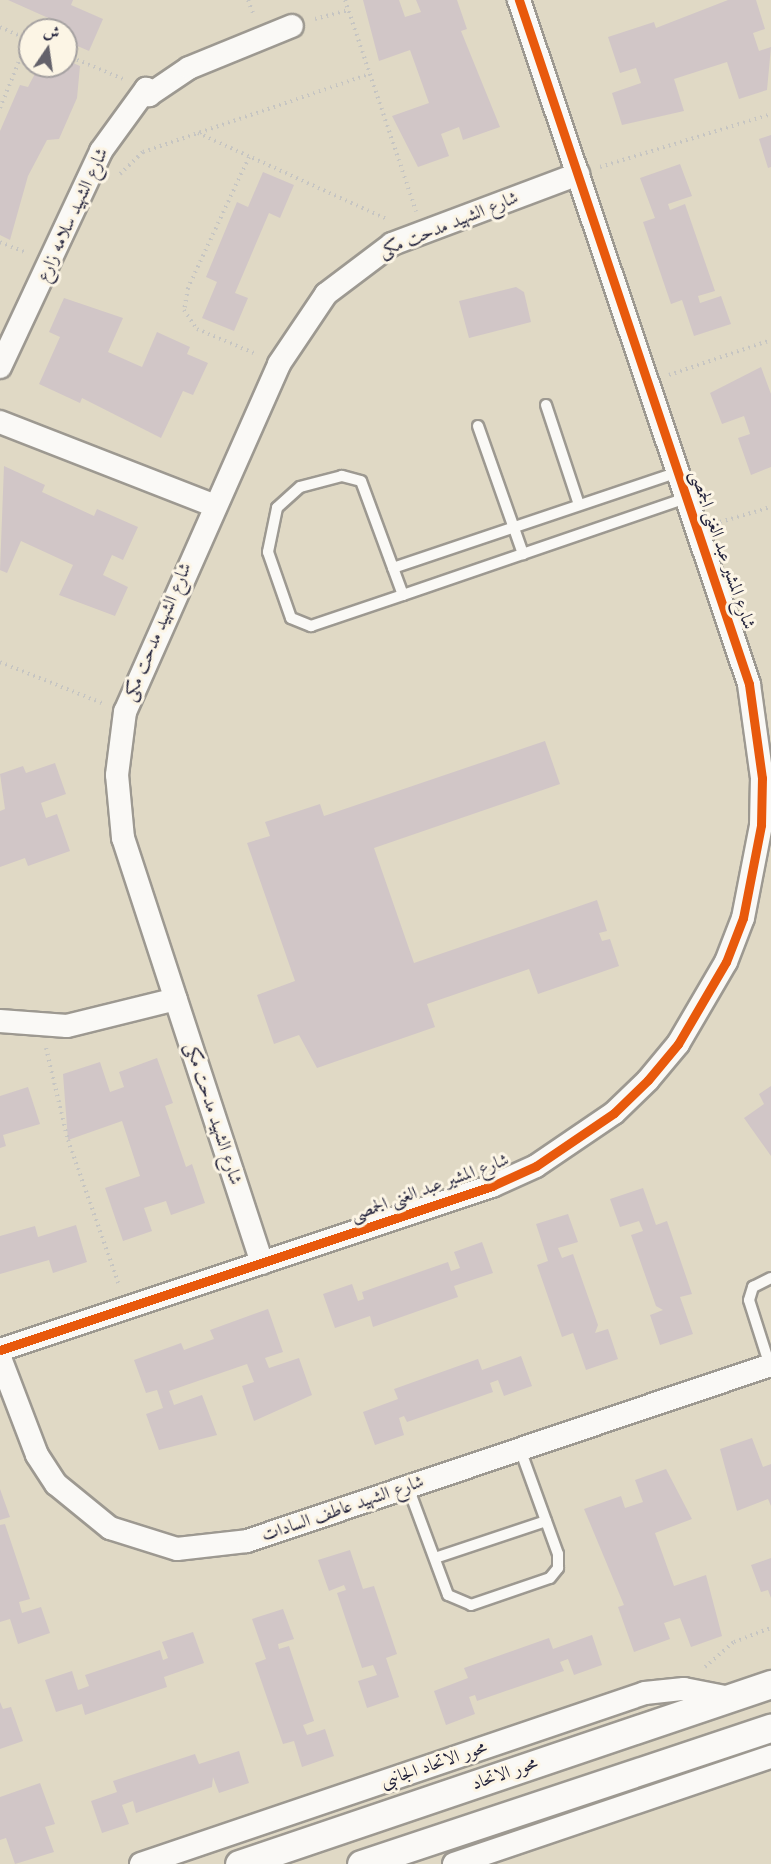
<!DOCTYPE html>
<html>
<head>
<meta charset="utf-8">
<style>
	body { margin:0 }
	#map { position:relative; width:771px; height:1864px; overflow:hidden; background:#e0d9c5; font-family:Cardo,Amiri,serif }
	div>[style] { position:absolute }
	.building>* { inset:0; background:#d1c6c7 }
	.path>* { height:4px; margin-top:-2px; transform-origin:0; background:repeating-linear-gradient(90deg,#c6c5c2 0 1.5px,transparent 0 6px) }
	.roads { filter:drop-shadow(2px 0 #9d9991) drop-shadow(-2px 0 #9d9991) drop-shadow(0 2px #9d9991) drop-shadow(0 -2px #9d9991) }
	.service>* { height:10px; margin:-5px; padding:0 5px; transform-origin:5px; border-radius:5px; background:#faf9f6 }
	.minor>* { height:22px; margin:-11px; padding:0 11px; transform-origin:11px; border-radius:11px; background:#faf9f6 }
	.tertiary>* { height:27px; margin:-13.5px; padding:0 13.5px; transform-origin:13.5px; border-radius:13.5px; background:#faf9f6 }
	.cycleway>* { height:9px; margin:-4.5px; padding:0 4.5px; transform-origin:4.5px; border-radius:4.5px; background:#e8590c }
	span { translate:-50% -50%; white-space:nowrap; text-align:center; line-height:1.15; -webkit-text-stroke:6px #fcf5e5; paint-order:stroke }
	.street-label { font-size:18px; color:#22223b }
	.north { position:absolute; left:18px; top:18px; width:60px; height:60px; box-sizing:border-box; background:#fcf5e5; border:2px solid #a5a1a1; border-radius:50%; rotate:13deg; font-size:16px; font-weight:700; line-height:24px; text-align:center; color:#22223b }
	.north::after { content:''; display:block; margin:auto; width:21px; height:27px; background:#64626b; clip-path:polygon(50% 0,100% 100%,50% 72%,0 100%) }
</style>
</head>
<body>
<div id="map">
	<div class="building">
		<div style="clip-path:polygon(8px 0,73px 0,71px 5px,103px 19px,89px 51px,66px 41px,64px 25px)"></div>
		<div style="clip-path:polygon(363px 0,399px 0,405px 17px,421px 12px,416px 0,457px 0,467px 29px,461px 31px,500px 127px,463px 140px,459px 127px,441px 134px,449px 156px,418px 167px,392px 116px,429px 103px,410px 50px,379px 61px)"></div>
		<div style="clip-path:polygon(728px 0,756px 0,765px 29px,753px 33px,759px 51px,771px 47px,767px 90px,739px 99px,727px 62px,674px 79px,684px 111px,622px 125px,612px 93px,641px 83px,636px 68px,620px 73px,608px 37px,654px 22px,656px 28px)"></div>
		<div style="clip-path:polygon(66px 60px,80px 66px,77px 98px,59px 139px,47px 140px,28px 176px,10px 240px,0 235px,0 131px,20px 85px,28px 87px,39px 66px,66px 66px)"></div>
		<div style="clip-path:polygon(771px 135px,771px 167px,768px 168px,759px 139px)"></div>
		<div style="clip-path:polygon(680px 164px,692px 196px,668px 204px,670px 210px,685px 204px,715px 291px,698px 296px,700px 303px,721px 296px,731px 324px,694px 336px,682px 300px,671px 304px,643px 222px,655px 218px,640px 178px)"></div>
		<div style="clip-path:polygon(263px 172px,294px 185px,280px 218px,269px 213px,235px 293px,248px 298px,234px 331px,202px 318px,217px 282px,206px 277px,237px 202px,248px 207px)"></div>
		<div style="clip-path:polygon(516px 287px,524px 292px,531px 322px,469px 338px,459px 301px)"></div>
		<div style="clip-path:polygon(64px 298px,123px 318px,108px 352px,142px 367px,157px 332px,190px 347px,187px 354px,208px 363px,193px 395px,183px 391px,161px 438px,82px 398px,80px 403px,39px 384px,60px 337px,49px 332px)"></div>
		<div style="clip-path:polygon(761px 367px,771px 394px,771px 467px,751px 475px,738px 438px,750px 434px,744px 416px,722px 424px,710px 393px)"></div>
		<div style="clip-path:polygon(4px 466px,45px 485px,42px 492px,94px 516px,97px 509px,138px 527px,123px 560px,112px 555px,103px 575px,128px 587px,115px 616px,59px 595px,73px 565px,21px 541px,7px 573px,0 570px)"></div>
		<div style="clip-path:polygon(545px 741px,560px 784px,374px 848px,414px 963px,597px 900px,607px 931px,599px 933px,602px 941px,610px 939px,619px 966px,538px 994px,529px 969px,427px 1004px,435px 1027px,317px 1068px,299px 1035px,274px 1044px,257px 995px,295px 981px,247px 843px,270px 836px,265px 822px,320px 804px,324px 816px)"></div>
		<div style="clip-path:polygon(55px 763px,66px 794px,41px 803px,46px 818px,57px 814px,70px 851px,28px 866px,25px 858px,0 867px,0 811px,5px 809px,0 774px,23px 766px,26px 773px)"></div>
		<div style="clip-path:polygon(157px 1058px,173px 1103px,165px 1106px,186px 1167px,192px 1164px,205px 1203px,171px 1215px,166px 1201px,144px 1208px,152px 1231px,123px 1241px,105px 1188px,140px 1176px,122px 1121px,68px 1140px,63px 1074px,100px 1062px,110px 1092px,124px 1087px,119px 1072px)"></div>
		<div style="clip-path:polygon(771px 1086px,771px 1156px,744px 1118px,764px 1104px,759px 1094px)"></div>
		<div style="clip-path:polygon(28px 1087px,40px 1124px,3px 1135px,6px 1146px,0 1148px,0 1096px)"></div>
		<div style="clip-path:polygon(643px 1188px,656px 1225px,667px 1221px,692px 1294px,680px 1297px,693px 1334px,660px 1345px,650px 1315px,663px 1310px,656px 1306px,631px 1235px,643px 1231px,639px 1221px,620px 1227px,610px 1199px)"></div>
		<div style="clip-path:polygon(568px 1214px,578px 1242px,558px 1248px,562px 1258px,573px 1254px,598px 1325px,595px 1333px,608px 1329px,618px 1359px,586px 1370px,573px 1333px,562px 1337px,537px 1265px,548px 1261px,536px 1224px)"></div>
		<div style="clip-path:polygon(76px 1225px,87px 1262px,53px 1273px,49px 1260px,0 1274px,0 1236px,35px 1226px,38px 1237px)"></div>
		<div style="clip-path:polygon(482px 1242px,493px 1273px,454px 1286px,458px 1297px,373px 1327px,370px 1316px,335px 1328px,323px 1294px,352px 1284px,358px 1301px,364px 1299px,362px 1292px,448px 1262px,451px 1271px,460px 1268px,454px 1252px)"></div>
		<div style="clip-path:polygon(268px 1309px,283px 1352px,265px 1358px,269px 1368px,299px 1358px,312px 1395px,254px 1421px,242px 1386px,254px 1382px,247px 1364px,169px 1391px,174px 1405px,202px 1395px,217px 1435px,159px 1450px,146px 1414px,163px 1408px,157px 1390px,146px 1393px,134px 1360px,181px 1343px,184px 1350px,214px 1339px,210px 1330px)"></div>
		<div style="clip-path:polygon(521px 1356px,532px 1386px,504px 1396px,498px 1380px,490px 1383px,493px 1392px,407px 1422px,404px 1416px,399px 1418px,404px 1435px,375px 1445px,363px 1412px,398px 1399px,394px 1389px,478px 1359px,482px 1370px)"></div>
		<div style="clip-path:polygon(752px 1438px,763px 1467px,771px 1464px,771px 1506px,768px 1499px,737px 1511px,720px 1449px)"></div>
		<div style="clip-path:polygon(666px 1469px,692px 1519px,655px 1533px,674px 1586px,706px 1575px,722px 1636px,691px 1647px,680px 1618px,664px 1623px,670px 1639px,634px 1652px,618px 1607px,624px 1605px,584px 1509px,621px 1496px,625px 1508px,643px 1502px,635px 1480px)"></div>
		<div style="clip-path:polygon(0 1489px,10px 1517px,0 1520px)"></div>
		<div style="clip-path:polygon(5px 1524px,30px 1599px,19px 1602px,22px 1613px,41px 1607px,50px 1633px,18px 1644px,10px 1619px,0 1622px,0 1525px)"></div>
		<div style="clip-path:polygon(350px 1550px,363px 1589px,374px 1586px,397px 1654px,386px 1658px,399px 1697px,367px 1708px,358px 1681px,377px 1675px,373px 1665px,362px 1668px,337px 1593px,346px 1590px,344px 1585px,329px 1591px,318px 1560px)"></div>
		<div style="clip-path:polygon(771px 1558px,771px 1598px,768px 1590px,761px 1592px,751px 1565px)"></div>
		<div style="clip-path:polygon(283px 1609px,294px 1639px,278px 1644px,279px 1649px,289px 1646px,314px 1721px,303px 1725px,307px 1735px,325px 1729px,334px 1756px,302px 1767px,294px 1741px,283px 1744px,255px 1663px,266px 1659px,252px 1619px)"></div>
		<div style="clip-path:polygon(193px 1632px,204px 1663px,164px 1677px,167px 1687px,85px 1715px,82px 1704px,56px 1712px,45px 1680px,72px 1671px,78px 1690px,89px 1686px,85px 1675px,160px 1650px,163px 1660px,168px 1658px,162px 1642px)"></div>
		<div style="clip-path:polygon(592px 1635px,602px 1665px,574px 1675px,568px 1659px,560px 1662px,564px 1671px,477px 1701px,475px 1695px,469px 1697px,475px 1714px,446px 1725px,434px 1691px,468px 1678px,464px 1668px,549px 1638px,553px 1649px)"></div>
		<div style="clip-path:polygon(0 1702px,3px 1709px,11px 1707px,23px 1741px,0 1749px)"></div>
		<div style="clip-path:polygon(239px 1751px,249px 1783px,219px 1793px,213px 1777px,212px 1787px,136px 1813px,133px 1801px,122px 1805px,129px 1824px,102px 1833px,91px 1801px,117px 1792px,113px 1781px,195px 1754px,199px 1764px)"></div>
		<div style="clip-path:polygon(40px 1783px,55px 1824px,45px 1827px,54px 1852px,15px 1864px,6px 1838px,0 1840px,0 1797px)"></div>
	</div>
	<div class="path">
		<div style="left:248px;top:0;width:17px;rotate:69deg"></div>
		<div style="left:345px;top:0;width:223px;rotate:71.4deg"></div>
		<div style="left:315px;top:19px;width:34px;rotate:-15deg"></div>
		<div style="left:0;top:27px;width:32px;rotate:24deg"></div>
		<div style="left:66px;top:55px;width:62px;rotate:22.8deg"></div>
		<div style="left:0;top:108px;width:74px;rotate:-67.9deg"></div>
		<div style="left:198px;top:133px;width:208px;rotate:24.5deg"></div>
		<div style="left:249px;top:157px;width:145px;rotate:115deg"></div>
		<div style="left:188px;top:288px;width:22px;rotate:100deg"></div>
		<div style="left:184px;top:310px;width:23px;rotate:56deg"></div>
		<div style="left:197px;top:329px;width:64px;rotate:23deg"></div>
		<div style="left:600px;top:167px;width:179px;rotate:-17.2deg"></div>
		<div style="left:120px;top:174px;width:32px;rotate:-44deg"></div>
		<div style="left:143px;top:152px;width:240px;rotate:-19deg"></div>
		<div style="left:0;top:242px;width:29px;rotate:22deg"></div>
		<div style="left:669px;top:375px;width:108px;rotate:-18.9deg"></div>
		<div style="left:720px;top:522px;width:53px;rotate:-16.4deg"></div>
		<div style="left:0;top:662px;width:110px;rotate:21.9deg"></div>
		<div style="left:46px;top:1048px;width:95px;rotate:76.6deg"></div>
		<div style="left:68px;top:1140px;width:154px;rotate:70.6deg"></div>
		<div style="left:705px;top:1667px;width:38px;rotate:-41deg"></div>
		<div style="left:734px;top:1642px;width:40px;rotate:-21deg"></div>
	</div>
	<div class="roads">
		<div class="service">
			<div style="left:546px;top:405px;width:105px;rotate:71.7deg"></div>
			<div style="left:478px;top:426px;width:136px;rotate:70.6deg"></div>
			<div style="left:393px;top:568px;width:301px;rotate:-18.6deg"></div>
			<div style="left:403px;top:595px;width:121px;rotate:-110.2deg"></div>
			<div style="left:361px;top:481px;width:20px;rotate:-165deg"></div>
			<div style="left:342px;top:476px;width:43px;rotate:165.3deg"></div>
			<div style="left:300px;top:487px;width:31px;rotate:138deg"></div>
			<div style="left:277px;top:508px;width:45px;rotate:101.6deg"></div>
			<div style="left:268px;top:552px;width:70px;rotate:70.8deg"></div>
			<div style="left:291px;top:618px;width:22px;rotate:22deg"></div>
			<div style="left:311px;top:626px;width:97px;rotate:-18.6deg"></div>
			<div style="left:403px;top:595px;width:300px;rotate:-18.9deg"></div>
			<div style="left:770px;top:1366px;width:69px;rotate:-107.7deg"></div>
			<div style="left:749px;top:1300px;width:14px;rotate:-73deg"></div>
			<div style="left:753px;top:1287px;width:20px;rotate:-27deg"></div>
			<div style="left:408px;top:1487px;width:115px;rotate:69.7deg"></div>
			<div style="left:448px;top:1595px;width:25px;rotate:23deg"></div>
			<div style="left:471px;top:1605px;width:83px;rotate:-18.9deg"></div>
			<div style="left:550px;top:1578px;width:13px;rotate:-51deg"></div>
			<div style="left:558px;top:1568px;width:14px;rotate:-90deg"></div>
			<div style="left:558px;top:1554px;width:112px;rotate:-109.9deg"></div>
			<div style="left:435px;top:1558px;width:117px;rotate:-18.4deg"></div>
		</div>
		<div class="minor">
			<div style="left:0;top:367px;width:238px;rotate:-64.9deg"></div>
			<div style="left:101px;top:151px;width:77px;rotate:-54deg"></div>
			<div style="left:146px;top:89px;width:7px;rotate:63deg"></div>
			<div style="left:149px;top:95px;width:48px;rotate:-34deg"></div>
			<div style="left:189px;top:68px;width:111px;rotate:-22.2deg"></div>
			<div style="left:0;top:422px;width:229px;rotate:21.3deg"></div>
			<div style="left:0;top:1021px;width:67px;rotate:4.3deg"></div>
			<div style="left:67px;top:1026px;width:112px;rotate:-13.9deg"></div>
			<div style="left:262px;top:1263px;width:447px;rotate:-108.1deg"></div>
			<div style="left:123px;top:838px;width:63px;rotate:-95.4deg"></div>
			<div style="left:117px;top:775px;width:64px;rotate:-82.8deg"></div>
			<div style="left:125px;top:712px;width:381px;rotate:-66.1deg"></div>
			<div style="left:279px;top:364px;width:84px;rotate:-56.1deg"></div>
			<div style="left:326px;top:294px;width:83px;rotate:-37.1deg"></div>
			<div style="left:392px;top:244px;width:199px;rotate:-20.6deg"></div>
			<div style="left:0;top:1350px;width:519px;rotate:-18.43deg"></div>
			<div style="left:492px;top:1186px;width:48px;rotate:-24.4deg"></div>
			<div style="left:536px;top:1166px;width:94px;rotate:-34.2deg"></div>
			<div style="left:614px;top:1113px;width:47px;rotate:-44.1deg"></div>
			<div style="left:648px;top:1080px;width:47px;rotate:-50.2deg"></div>
			<div style="left:678px;top:1044px;width:95px;rotate:-59.7deg"></div>
			<div style="left:726px;top:962px;width:47px;rotate:-68.9deg"></div>
			<div style="left:743px;top:918px;width:95px;rotate:-79deg"></div>
			<div style="left:761px;top:825px;width:47px;rotate:-88.8deg"></div>
			<div style="left:762px;top:778px;width:95px;rotate:-97.9deg"></div>
			<div style="left:749px;top:684px;width:722px;rotate:-108.59deg"></div>
			<div style="left:0;top:1358px;width:104px;rotate:69.1deg"></div>
			<div style="left:37px;top:1455px;width:35px;rotate:57deg"></div>
			<div style="left:56px;top:1484px;width:70px;rotate:39.2deg"></div>
			<div style="left:110px;top:1528px;width:70px;rotate:17.4deg"></div>
			<div style="left:177px;top:1549px;width:70px;rotate:-6.5deg"></div>
			<div style="left:247px;top:1541px;width:553px;rotate:-18.57deg"></div>
			<div style="left:141px;top:1864px;width:532px;rotate:-18.74deg"></div>
			<div style="left:645px;top:1693px;width:39px;rotate:-6deg"></div>
			<div style="left:684px;top:1689px;width:47px;rotate:11.1deg"></div>
			<div style="left:454px;top:1864px;width:335px;rotate:-18.7deg"></div>
		</div>
		<div class="tertiary">
			<div style="left:239px;top:1864px;width:562px;rotate:-18.69deg"></div>
			<div style="left:361px;top:1864px;width:432px;rotate:-18.4deg"></div>
		</div>
	</div>
	<div class="cycleway">
		<div style="left:0;top:1350px;width:519px;rotate:-18.43deg"></div>
		<div style="left:492px;top:1186px;width:48px;rotate:-24.4deg"></div>
		<div style="left:536px;top:1166px;width:94px;rotate:-34.2deg"></div>
		<div style="left:614px;top:1113px;width:47px;rotate:-44.1deg"></div>
		<div style="left:648px;top:1080px;width:47px;rotate:-50.2deg"></div>
		<div style="left:678px;top:1044px;width:95px;rotate:-59.7deg"></div>
		<div style="left:726px;top:962px;width:47px;rotate:-68.9deg"></div>
		<div style="left:743px;top:918px;width:95px;rotate:-79deg"></div>
		<div style="left:761px;top:825px;width:47px;rotate:-88.8deg"></div>
		<div style="left:762px;top:778px;width:95px;rotate:-97.9deg"></div>
		<div style="left:749px;top:684px;width:722px;rotate:-108.59deg"></div>
	</div>
	<div class="street-label">
		<span style="left:73px;top:215px;rotate:-65deg">شارع الشهيد سلامه زارع</span>
		<span style="left:449px;top:225px;rotate:-22deg">شارع الشهيد مدحت مكى</span>
		<span style="left:722px;top:550px;rotate:71deg">شارع المشير عبد الغنى الجمصى</span>
		<span style="left:158px;top:632px;rotate:-67deg">شارع الشهيد مدحت مكى</span>
		<span style="left:213px;top:1114px;rotate:72deg">شارع الشهيد مدحت مكى</span>
		<span style="left:430px;top:1188px;rotate:-20deg">شارع المشير عبد الغنى الجمصى</span>
		<span style="left:343px;top:1509px;rotate:-19deg">شارع الشهيد عاطف السادات</span>
		<span style="left:434px;top:1765px;rotate:-19deg">محور الاتحاد الجانبى</span>
		<span style="left:505px;top:1774px;rotate:-19deg">محور الاتحاد</span>
	</div>
	<div class="north">ش</div>
</div>
</body>
</html>
